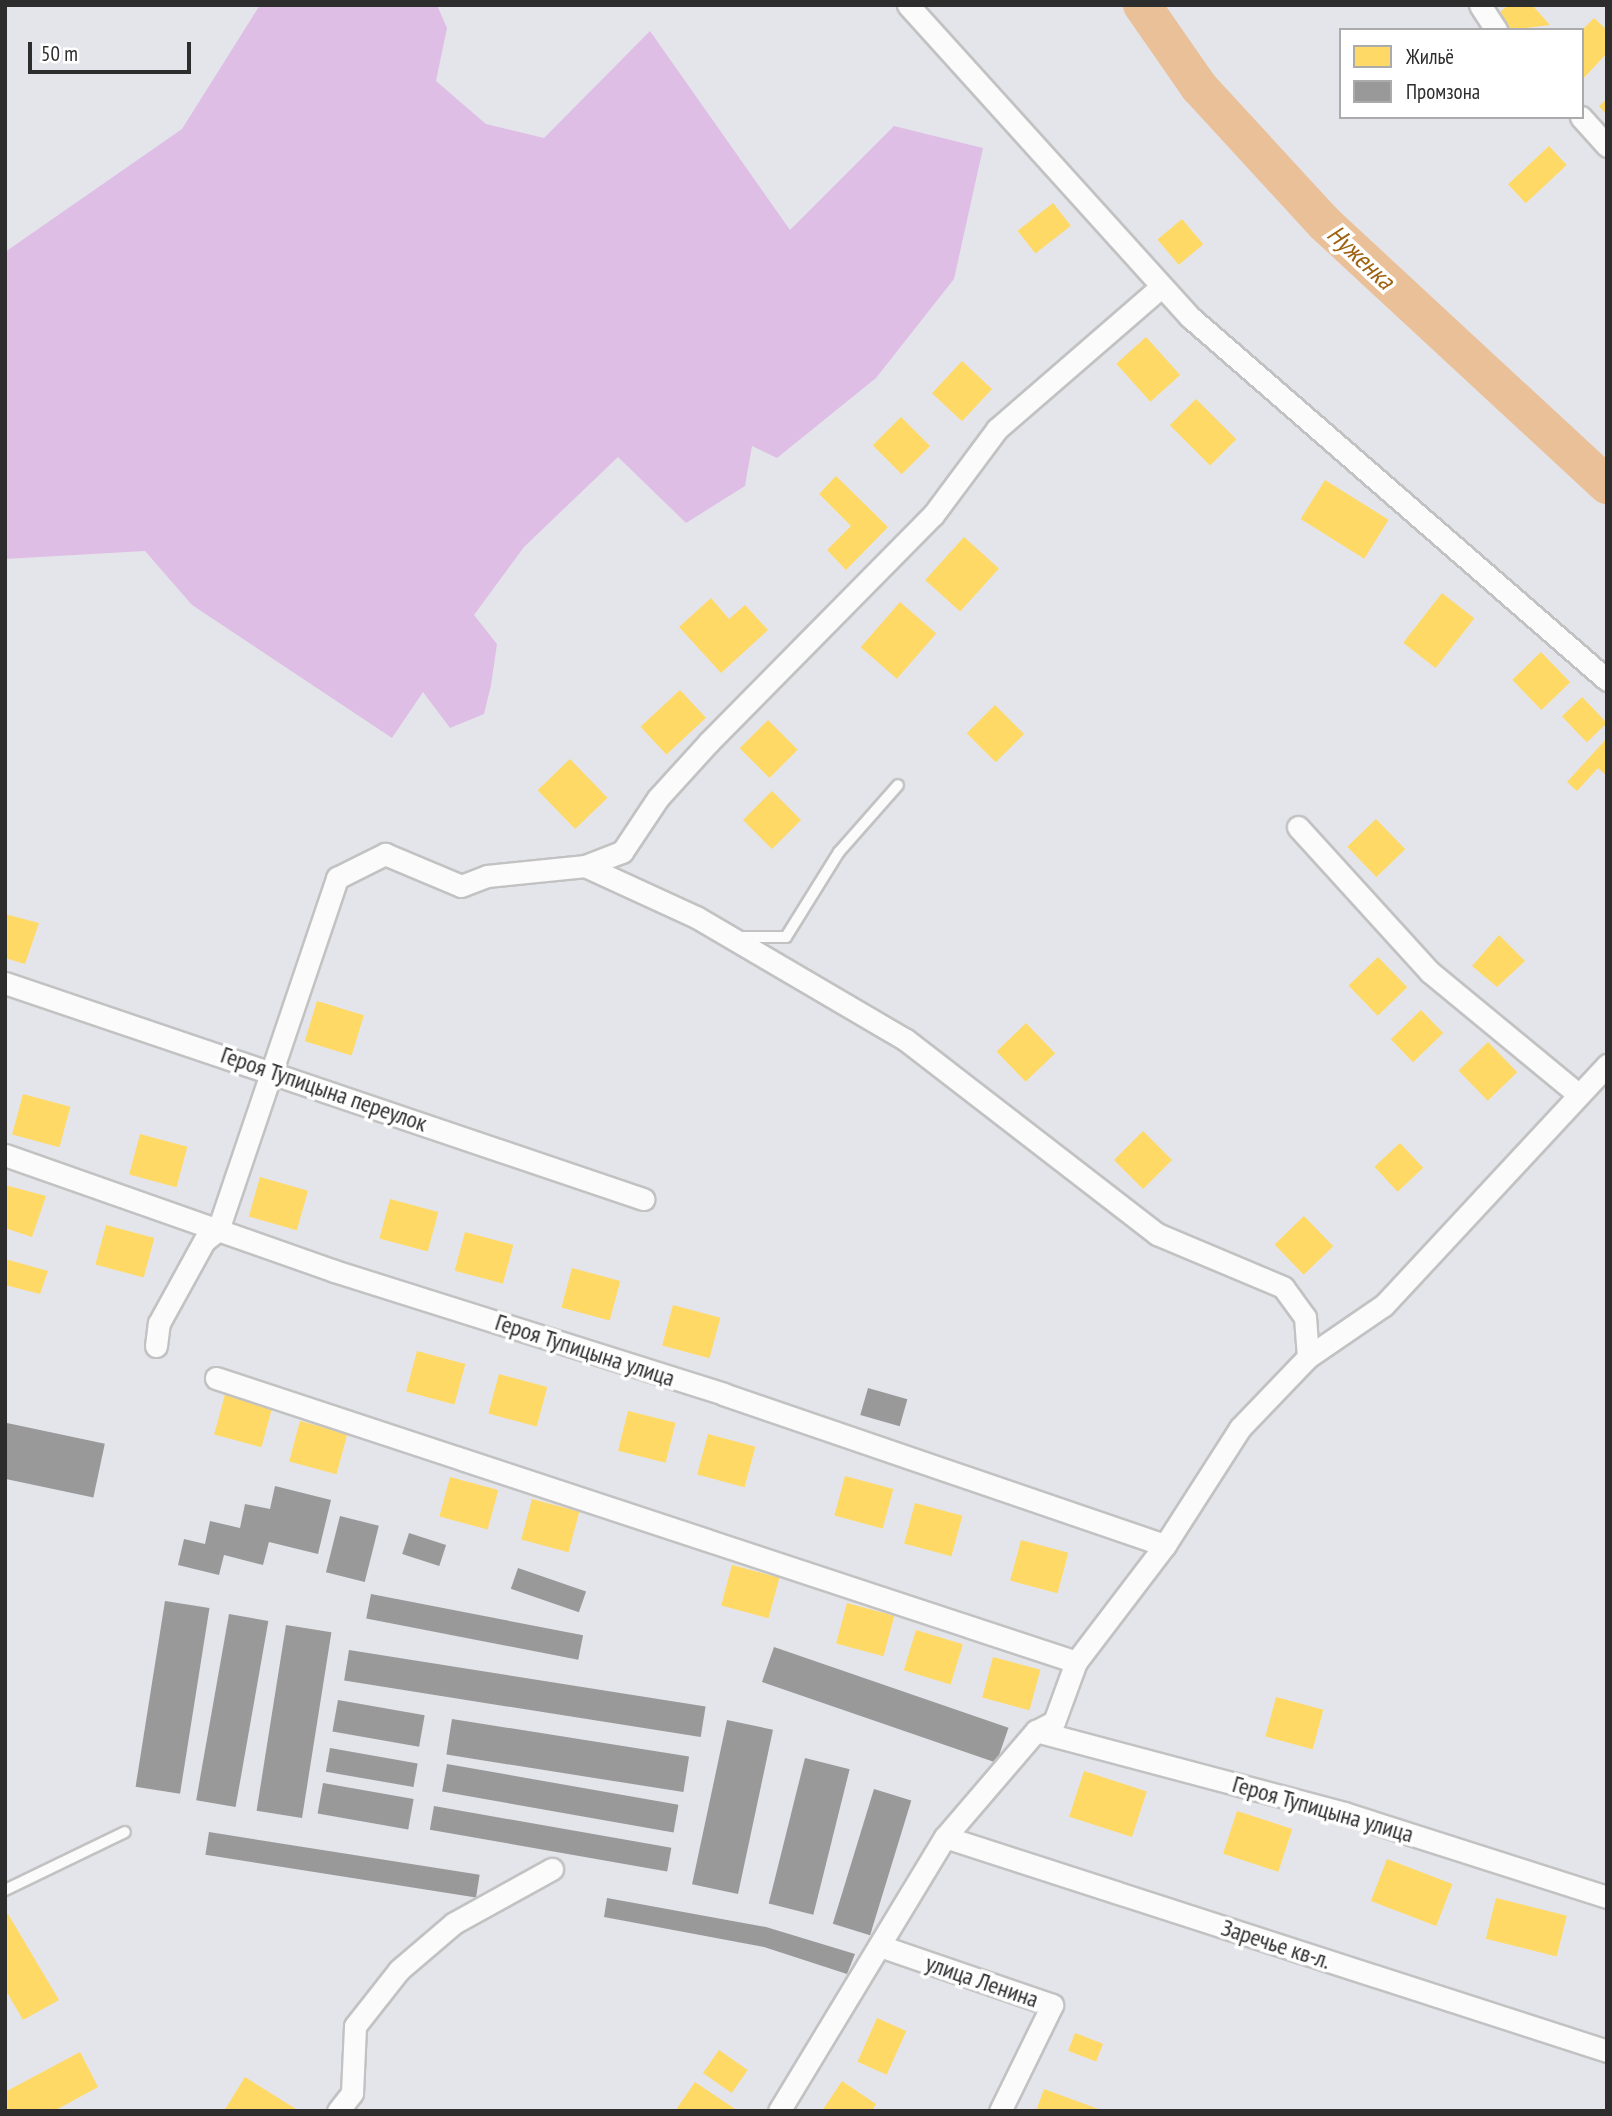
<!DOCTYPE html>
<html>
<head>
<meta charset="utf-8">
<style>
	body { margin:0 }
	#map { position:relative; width:1612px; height:2116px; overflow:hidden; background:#e4e5ea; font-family:"PT Sans Narrow",sans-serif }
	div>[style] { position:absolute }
	.green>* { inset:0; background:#dfbee6 }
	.homes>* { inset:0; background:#ffd966; transform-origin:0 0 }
	.industry>* { inset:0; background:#999; transform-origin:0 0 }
	.river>* { height:38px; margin:-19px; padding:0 19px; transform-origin:19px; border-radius:19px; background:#eac099 }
	.roads { filter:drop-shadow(2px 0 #c2c2c2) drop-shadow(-2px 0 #c2c2c2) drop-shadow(0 2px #c2c2c2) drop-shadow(0 -2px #c2c2c2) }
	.service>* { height:10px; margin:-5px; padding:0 5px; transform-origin:5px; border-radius:5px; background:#fbfbfc }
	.minor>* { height:21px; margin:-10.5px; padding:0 10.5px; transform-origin:10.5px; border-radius:10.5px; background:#fbfbfc }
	span { translate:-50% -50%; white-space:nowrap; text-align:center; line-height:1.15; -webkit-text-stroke:7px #fff; paint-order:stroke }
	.street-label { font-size:24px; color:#2d2d2d }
	.water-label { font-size:26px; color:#9f6010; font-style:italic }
	.frame { position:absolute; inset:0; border:7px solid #2d2d2d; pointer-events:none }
	.legend { position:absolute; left:1339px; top:28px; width:245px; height:91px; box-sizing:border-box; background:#fff; border:2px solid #ababab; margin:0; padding:9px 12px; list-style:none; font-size:21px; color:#2d2d2d }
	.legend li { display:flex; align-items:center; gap:14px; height:35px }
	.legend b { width:35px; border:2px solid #ababab }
	.scale { position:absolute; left:28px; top:42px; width:163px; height:32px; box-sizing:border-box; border:4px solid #2d2d2d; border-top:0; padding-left:9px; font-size:21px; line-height:24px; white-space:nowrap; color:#2d2d2d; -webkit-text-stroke:5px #fff; paint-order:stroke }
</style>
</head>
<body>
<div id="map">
	<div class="green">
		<div style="clip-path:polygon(260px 5px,437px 5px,447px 28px,436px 81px,486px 124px,544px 138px,650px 31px,790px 230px,894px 126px,983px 148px,954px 279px,876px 378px,777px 458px,752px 446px,745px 486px,686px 523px,618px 457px,524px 547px,474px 615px,497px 644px,491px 685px,484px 714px,450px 728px,423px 692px,392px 738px,192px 605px,145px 551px,5px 559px,5px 252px,182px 129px)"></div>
	</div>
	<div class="homes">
		<div style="clip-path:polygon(1508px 5px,1532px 5px,1550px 25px,1510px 30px,1497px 15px)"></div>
		<div style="clip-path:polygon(1594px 18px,1607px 30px,1607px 53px,1582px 80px,1582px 30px)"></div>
		<div style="clip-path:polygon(1607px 99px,1607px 115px,1599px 106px)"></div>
		<div style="left:1549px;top:146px;width:26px;height:56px;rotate:47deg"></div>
		<div style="left:1053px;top:203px;width:29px;height:45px;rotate:52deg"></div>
		<div style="left:1182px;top:219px;width:33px;height:32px;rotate:50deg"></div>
		<div style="left:1146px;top:337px;width:51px;height:40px;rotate:48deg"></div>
		<div style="left:962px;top:361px;width:41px;height:44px;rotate:43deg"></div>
		<div style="left:1196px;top:399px;width:57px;height:37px;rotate:45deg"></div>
		<div style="left:901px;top:417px;width:41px;height:40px;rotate:45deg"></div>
		<div style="clip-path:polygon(836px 476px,888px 527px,846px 570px,827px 550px,851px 526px,819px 494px)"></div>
		<div style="left:1325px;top:480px;width:75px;height:46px;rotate:32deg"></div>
		<div style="left:964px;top:537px;width:47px;height:58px;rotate:42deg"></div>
		<div style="left:1442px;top:593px;width:41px;height:63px;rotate:38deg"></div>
		<div style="clip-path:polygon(711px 598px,729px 619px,745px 605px,768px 630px,721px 673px,679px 627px)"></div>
		<div style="left:900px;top:602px;width:48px;height:60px;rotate:41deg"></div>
		<div style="left:1541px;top:652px;width:42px;height:40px;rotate:46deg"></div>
		<div style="left:680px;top:690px;width:38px;height:54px;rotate:47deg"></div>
		<div style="left:1582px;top:697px;width:36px;height:28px;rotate:46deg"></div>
		<div style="left:995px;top:705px;width:41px;height:40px;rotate:45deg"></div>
		<div style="left:768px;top:720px;width:42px;height:40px;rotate:45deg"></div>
		<div style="clip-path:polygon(1607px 738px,1607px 776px,1598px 768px,1577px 791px,1567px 782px)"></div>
		<div style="left:570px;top:759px;width:54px;height:45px;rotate:46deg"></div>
		<div style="left:772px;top:791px;width:41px;height:41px;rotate:45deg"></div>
		<div style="left:1376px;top:819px;width:42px;height:40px;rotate:46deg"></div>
		<div style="clip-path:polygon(5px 914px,39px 923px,25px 964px,5px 958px)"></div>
		<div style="clip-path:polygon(1499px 935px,1525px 961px,1497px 987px,1472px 966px)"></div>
		<div style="left:1378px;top:957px;width:42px;height:41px;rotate:46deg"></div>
		<div style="left:317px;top:1001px;width:49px;height:42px;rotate:17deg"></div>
		<div style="left:1421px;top:1010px;width:32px;height:42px;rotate:46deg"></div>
		<div style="left:1026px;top:1023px;width:42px;height:41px;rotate:46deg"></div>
		<div style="left:1488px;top:1042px;width:42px;height:41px;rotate:46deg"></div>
		<div style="left:23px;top:1094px;width:49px;height:42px;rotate:15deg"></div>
		<div style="left:1143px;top:1131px;width:41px;height:41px;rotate:45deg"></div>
		<div style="left:140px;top:1134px;width:49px;height:42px;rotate:15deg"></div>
		<div style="left:1400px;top:1143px;width:34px;height:35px;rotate:47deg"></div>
		<div style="left:260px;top:1177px;width:50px;height:41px;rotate:16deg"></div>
		<div style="clip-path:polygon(5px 1185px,46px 1196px,32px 1237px,5px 1228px)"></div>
		<div style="left:390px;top:1199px;width:50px;height:41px;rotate:15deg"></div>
		<div style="left:1304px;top:1216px;width:42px;height:41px;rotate:46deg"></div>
		<div style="left:106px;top:1225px;width:50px;height:41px;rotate:15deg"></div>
		<div style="left:465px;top:1232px;width:50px;height:40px;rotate:15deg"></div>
		<div style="clip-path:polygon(5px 1259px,48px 1271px,40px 1294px,5px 1285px)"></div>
		<div style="left:572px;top:1268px;width:50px;height:41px;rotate:15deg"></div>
		<div style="left:673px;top:1305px;width:49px;height:42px;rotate:15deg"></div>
		<div style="left:417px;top:1351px;width:50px;height:42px;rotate:15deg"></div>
		<div style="left:499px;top:1374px;width:50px;height:41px;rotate:15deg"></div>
		<div style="left:225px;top:1394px;width:49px;height:42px;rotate:15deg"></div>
		<div style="left:628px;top:1411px;width:49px;height:41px;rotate:14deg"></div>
		<div style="left:300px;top:1421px;width:49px;height:42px;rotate:15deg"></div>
		<div style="left:708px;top:1434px;width:49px;height:42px;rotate:15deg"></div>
		<div style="left:845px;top:1476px;width:50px;height:41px;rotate:15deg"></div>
		<div style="left:450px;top:1477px;width:50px;height:41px;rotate:15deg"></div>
		<div style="left:532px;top:1499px;width:49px;height:42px;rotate:15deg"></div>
		<div style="left:915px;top:1503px;width:49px;height:42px;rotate:15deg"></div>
		<div style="left:1021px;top:1540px;width:49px;height:42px;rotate:15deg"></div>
		<div style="left:732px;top:1565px;width:49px;height:42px;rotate:15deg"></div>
		<div style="left:847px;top:1603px;width:49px;height:42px;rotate:15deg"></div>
		<div style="left:916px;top:1630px;width:49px;height:42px;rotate:17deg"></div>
		<div style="left:993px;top:1657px;width:49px;height:42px;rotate:15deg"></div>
		<div style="left:1276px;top:1697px;width:49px;height:41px;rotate:15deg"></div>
		<div style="left:1084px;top:1771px;width:66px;height:48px;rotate:18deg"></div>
		<div style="left:1237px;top:1811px;width:58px;height:45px;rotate:18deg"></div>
		<div style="left:1387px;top:1859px;width:70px;height:45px;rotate:21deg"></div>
		<div style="left:1496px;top:1898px;width:73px;height:42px;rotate:14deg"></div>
		<div style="clip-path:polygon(5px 1909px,59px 2000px,23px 2020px,5px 1989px)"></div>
		<div style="left:877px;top:2018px;width:32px;height:48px;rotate:24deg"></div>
		<div style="left:1075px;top:2033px;width:30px;height:19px;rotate:21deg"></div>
		<div style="left:719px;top:2050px;width:35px;height:28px;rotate:35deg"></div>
		<div style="clip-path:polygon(80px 2052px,98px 2087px,54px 2111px,5px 2111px,5px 2092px)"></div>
		<div style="clip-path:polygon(245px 2077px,296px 2109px,295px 2111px,224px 2111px)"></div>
		<div style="clip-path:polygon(842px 2081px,876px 2104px,872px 2111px,822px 2111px)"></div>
		<div style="clip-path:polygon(695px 2082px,738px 2111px,675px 2111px)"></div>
		<div style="clip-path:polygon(1044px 2089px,1101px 2110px,1101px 2111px,1036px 2111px)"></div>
	</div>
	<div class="industry">
		<div style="left:868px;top:1388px;width:41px;height:28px;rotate:16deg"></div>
		<div style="left:7px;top:1423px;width:100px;height:55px;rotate:12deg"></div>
		<div style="clip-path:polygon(275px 1486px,331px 1500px,318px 1554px,269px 1542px,263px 1565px,224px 1555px,219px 1575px,178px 1565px,184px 1539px,205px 1544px,210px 1521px,240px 1528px,245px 1504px,270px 1509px)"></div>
		<div style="left:340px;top:1516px;width:40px;height:58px;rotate:14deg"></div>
		<div style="left:409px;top:1533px;width:39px;height:22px;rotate:18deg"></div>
		<div style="left:518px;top:1568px;width:72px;height:22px;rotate:19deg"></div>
		<div style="left:371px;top:1594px;width:216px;height:25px;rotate:11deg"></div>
		<div style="left:165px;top:1601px;width:45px;height:188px;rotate:9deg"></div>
		<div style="left:229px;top:1614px;width:40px;height:189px;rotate:10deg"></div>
		<div style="left:286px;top:1625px;width:46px;height:188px;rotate:9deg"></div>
		<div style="left:774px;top:1647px;width:248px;height:37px;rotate:19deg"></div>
		<div style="left:349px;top:1650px;width:361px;height:31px;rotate:9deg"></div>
		<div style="left:338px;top:1700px;width:88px;height:32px;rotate:10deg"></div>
		<div style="left:452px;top:1719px;width:240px;height:36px;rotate:9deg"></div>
		<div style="left:727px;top:1720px;width:47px;height:168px;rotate:12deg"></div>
		<div style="left:330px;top:1748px;width:89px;height:24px;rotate:10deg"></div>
		<div style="left:805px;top:1758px;width:46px;height:150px;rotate:14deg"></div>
		<div style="left:447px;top:1764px;width:235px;height:28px;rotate:10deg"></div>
		<div style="left:323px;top:1783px;width:92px;height:31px;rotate:10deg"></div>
		<div style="left:874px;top:1789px;width:39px;height:141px;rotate:17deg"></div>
		<div style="left:434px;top:1806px;width:241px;height:24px;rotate:10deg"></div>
		<div style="left:209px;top:1832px;width:274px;height:23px;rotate:9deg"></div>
		<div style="clip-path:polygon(607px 1898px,766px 1927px,855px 1954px,847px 1974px,764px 1947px,604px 1917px)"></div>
	</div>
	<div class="river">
		<div style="left:1142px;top:5px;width:100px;rotate:55.2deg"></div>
		<div style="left:1199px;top:87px;width:185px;rotate:47.4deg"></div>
		<div style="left:1324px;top:223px;width:386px;rotate:42.8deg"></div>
	</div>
	<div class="roads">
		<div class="service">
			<div style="left:739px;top:937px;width:47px"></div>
			<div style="left:786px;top:937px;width:100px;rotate:-58.1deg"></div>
			<div style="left:839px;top:852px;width:89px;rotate:-48.6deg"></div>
			<div style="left:5px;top:1890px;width:133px;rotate:-25.8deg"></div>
		</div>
		<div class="minor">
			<div style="left:908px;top:5px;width:421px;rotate:47.9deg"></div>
			<div style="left:1190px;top:317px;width:553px;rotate:41.04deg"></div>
			<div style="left:1480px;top:5px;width:30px;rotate:57deg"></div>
			<div style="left:1581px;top:117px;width:39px;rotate:48deg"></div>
			<div style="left:1298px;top:827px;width:196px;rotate:47.7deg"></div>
			<div style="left:1430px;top:972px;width:192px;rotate:39.5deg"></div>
			<div style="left:585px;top:866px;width:40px;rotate:-21deg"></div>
			<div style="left:622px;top:852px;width:65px;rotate:-56.3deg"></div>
			<div style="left:658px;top:798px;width:76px;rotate:-47.7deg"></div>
			<div style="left:709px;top:742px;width:319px;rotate:-45.4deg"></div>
			<div style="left:933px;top:515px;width:107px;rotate:-53.3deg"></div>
			<div style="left:997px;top:429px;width:217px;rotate:-40.9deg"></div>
			<div style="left:5px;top:983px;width:674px;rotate:18.7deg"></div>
			<div style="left:5px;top:1155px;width:349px;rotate:19.4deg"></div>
			<div style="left:334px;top:1271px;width:408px;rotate:17.5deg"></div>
			<div style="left:723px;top:1394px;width:467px;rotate:18.9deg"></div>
			<div style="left:156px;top:1346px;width:23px;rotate:-83deg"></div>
			<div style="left:159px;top:1323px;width:94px;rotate:-61.2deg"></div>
			<div style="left:204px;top:1241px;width:18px;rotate:-38deg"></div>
			<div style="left:218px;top:1230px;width:372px;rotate:-71.3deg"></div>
			<div style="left:337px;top:878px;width:54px;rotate:-26.6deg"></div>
			<div style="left:385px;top:854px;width:82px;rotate:22.8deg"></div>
			<div style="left:461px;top:886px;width:28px;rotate:-21deg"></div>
			<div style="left:487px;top:876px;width:99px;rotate:-5.8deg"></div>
			<div style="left:585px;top:866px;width:124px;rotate:24.7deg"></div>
			<div style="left:698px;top:918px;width:241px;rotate:30.4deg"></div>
			<div style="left:906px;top:1040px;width:317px;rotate:37.7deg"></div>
			<div style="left:1157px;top:1234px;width:137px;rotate:22.8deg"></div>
			<div style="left:1283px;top:1287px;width:37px;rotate:54deg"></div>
			<div style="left:1305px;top:1317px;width:40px;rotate:85.7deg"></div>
			<div style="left:216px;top:1378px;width:906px;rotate:18.27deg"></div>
			<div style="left:1036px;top:1731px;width:319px;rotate:14.9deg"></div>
			<div style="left:1344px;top:1813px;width:276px;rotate:17.7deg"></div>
			<div style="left:945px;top:1837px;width:696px;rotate:17.91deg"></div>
			<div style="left:880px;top:1946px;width:182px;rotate:18.9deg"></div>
			<div style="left:1052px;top:2005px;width:118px;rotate:116.1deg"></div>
			<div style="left:338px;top:2111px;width:23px;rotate:-52deg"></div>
			<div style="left:352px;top:2093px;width:67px;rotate:-87.4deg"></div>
			<div style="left:355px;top:2026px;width:71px;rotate:-51.8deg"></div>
			<div style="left:399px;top:1970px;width:72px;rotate:-40.5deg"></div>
			<div style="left:454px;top:1923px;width:112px;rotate:-28.9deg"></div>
			<div style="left:779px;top:2111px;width:320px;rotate:-58.8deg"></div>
			<div style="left:945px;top:1837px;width:140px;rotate:-49.4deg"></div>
			<div style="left:1036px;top:1731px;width:20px;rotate:-27deg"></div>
			<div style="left:1054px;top:1722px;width:64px;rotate:-69.9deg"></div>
			<div style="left:1076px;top:1662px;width:147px;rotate:-52.7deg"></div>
			<div style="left:1165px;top:1545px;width:139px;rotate:-57.3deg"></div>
			<div style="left:1240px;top:1428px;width:98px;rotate:-46.2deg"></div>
			<div style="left:1308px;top:1357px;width:92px;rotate:-34.4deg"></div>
			<div style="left:1384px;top:1305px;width:328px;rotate:-47.1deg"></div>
		</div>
	</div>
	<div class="street-label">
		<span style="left:324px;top:1089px;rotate:19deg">Героя Тупицына переулок</span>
		<span style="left:585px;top:1350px;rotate:18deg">Героя Тупицына улица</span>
		<span style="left:1323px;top:1809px;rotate:16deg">Героя Тупицына улица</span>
		<span style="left:1276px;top:1944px;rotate:18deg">Заречье кв-л.</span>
		<span style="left:982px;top:1981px;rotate:19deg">улица Ленина</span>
	</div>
	<div class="water-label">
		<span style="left:1361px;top:257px;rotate:43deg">Нуженка</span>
	</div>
	<div class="frame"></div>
	<ul class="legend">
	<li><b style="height:19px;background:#ffd966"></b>Жильё</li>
	<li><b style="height:19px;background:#999"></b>Промзона</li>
	</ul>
	<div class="scale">50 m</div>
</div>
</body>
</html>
